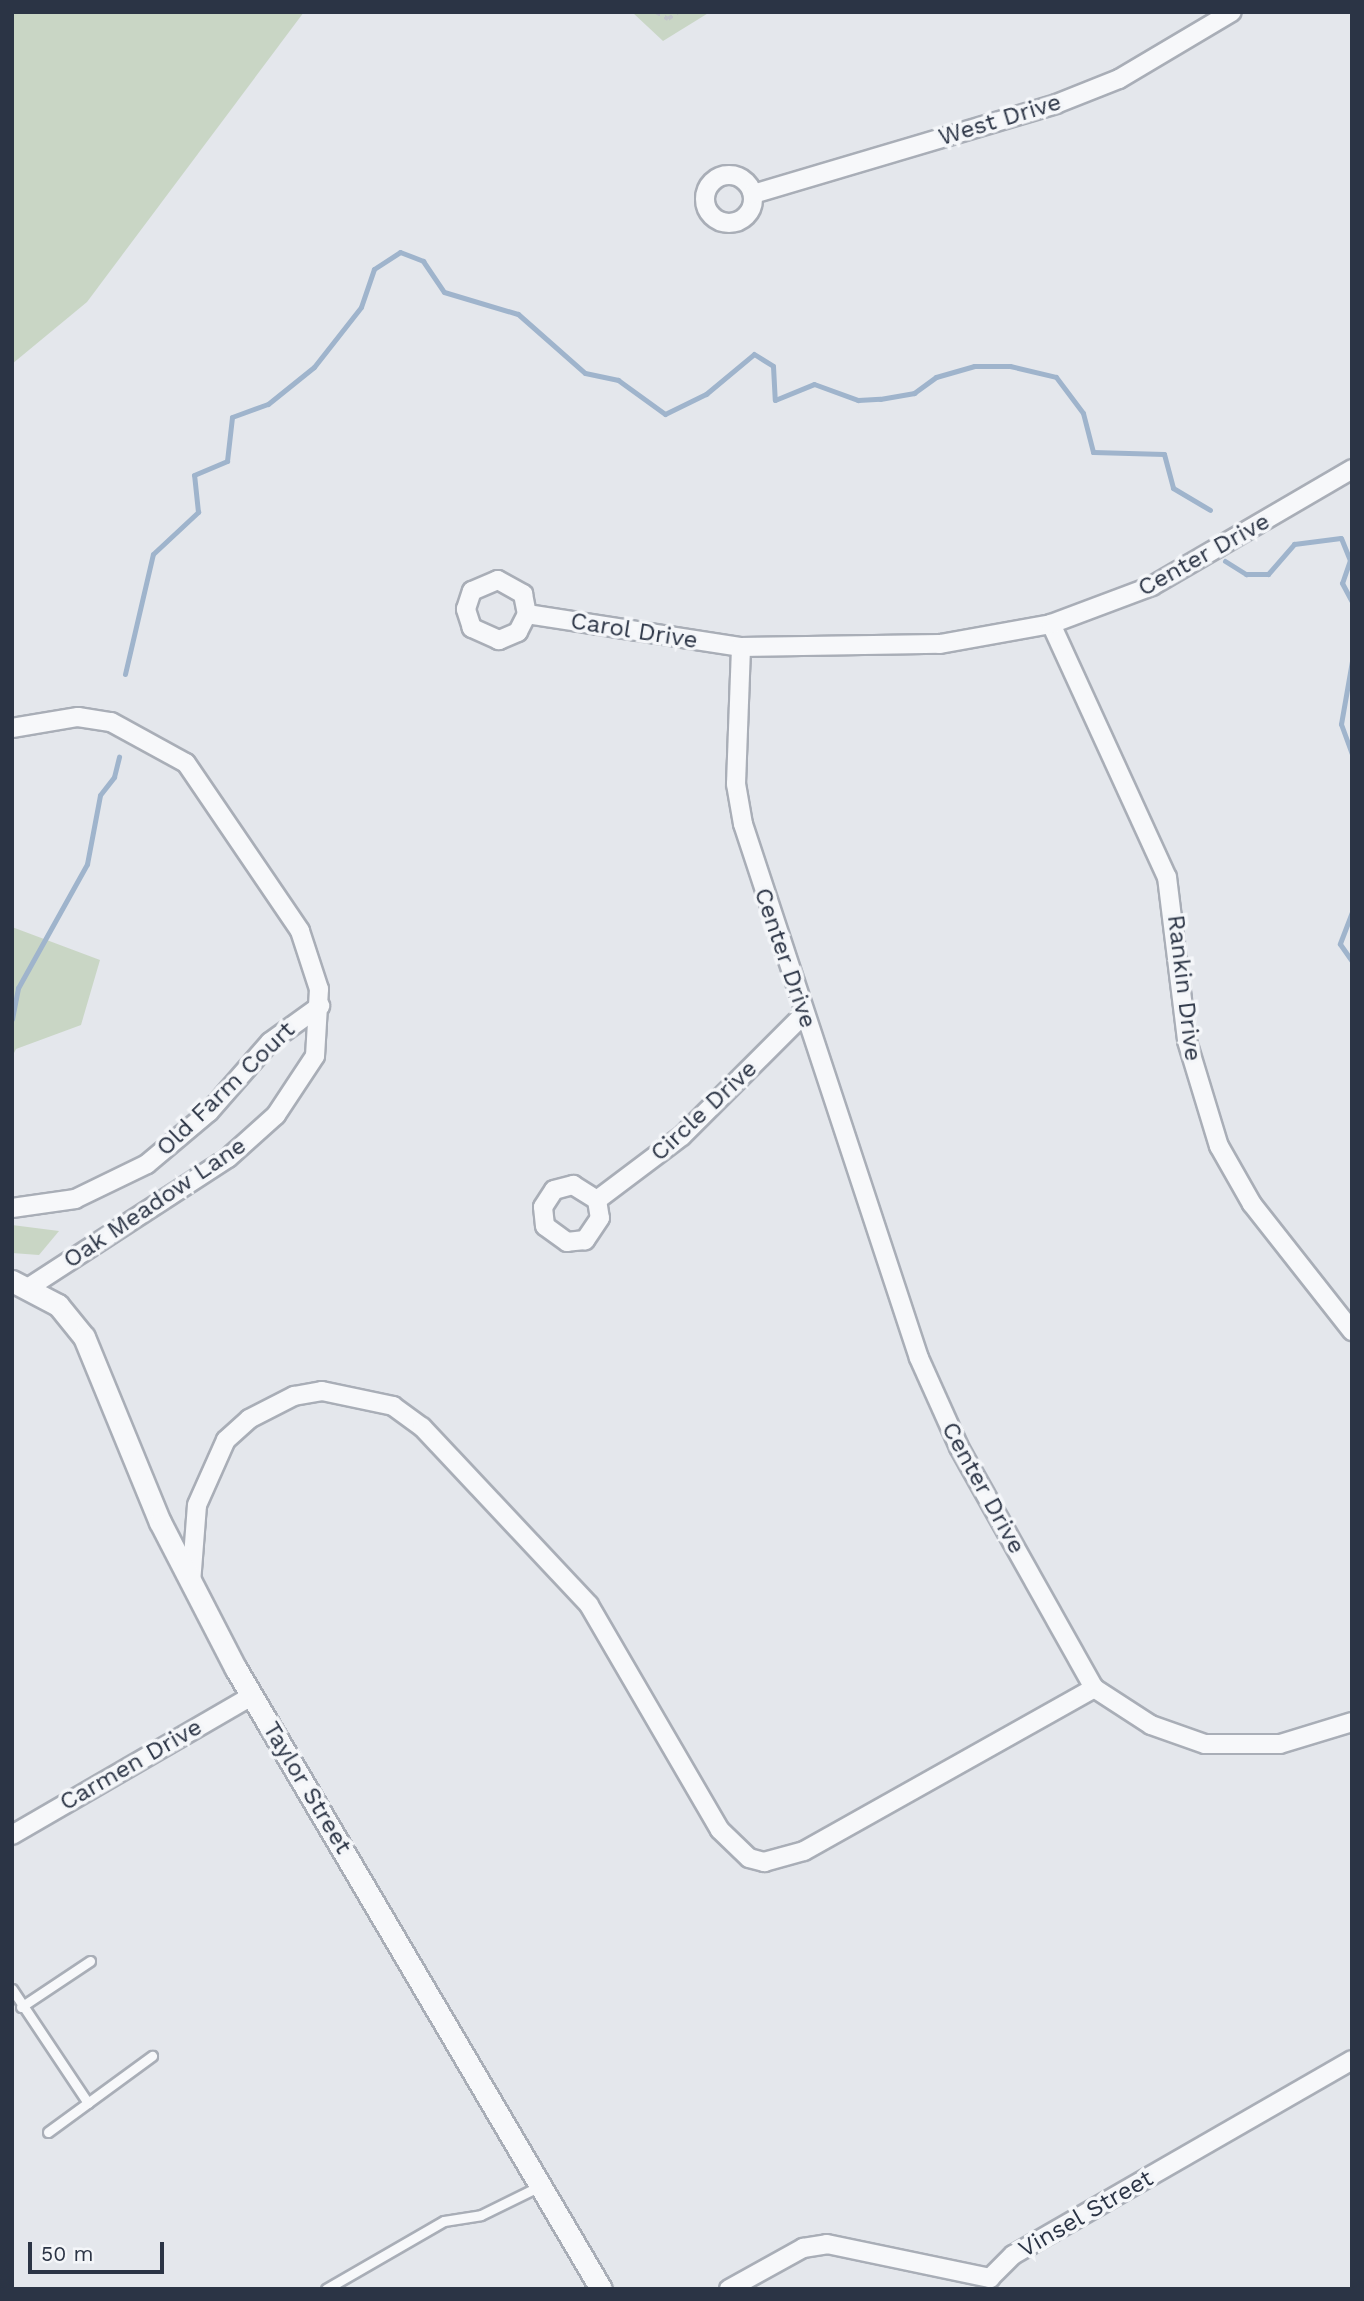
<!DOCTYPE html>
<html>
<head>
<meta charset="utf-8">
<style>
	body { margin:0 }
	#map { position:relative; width:1364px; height:2301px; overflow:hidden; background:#e4e7ec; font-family:"Work Sans",sans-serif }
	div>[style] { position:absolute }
	.green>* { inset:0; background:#c9d6c5 }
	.stream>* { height:5px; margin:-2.5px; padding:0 2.5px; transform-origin:2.5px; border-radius:2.5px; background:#9fb4cc }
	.path>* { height:3.5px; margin-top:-1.75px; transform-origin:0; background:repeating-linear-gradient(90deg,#c2c5cb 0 5px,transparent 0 10px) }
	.roads { filter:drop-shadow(2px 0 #a9aeb7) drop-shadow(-2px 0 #a9aeb7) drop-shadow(0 2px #a9aeb7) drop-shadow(0 -2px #a9aeb7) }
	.service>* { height:9px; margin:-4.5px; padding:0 4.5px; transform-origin:4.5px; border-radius:4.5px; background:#f7f8fa }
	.minor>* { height:18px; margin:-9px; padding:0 9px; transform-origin:9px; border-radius:9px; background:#f7f8fa }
	.minor>.ring { margin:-9px; padding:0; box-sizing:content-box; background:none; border:18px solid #f7f8fa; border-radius:50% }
	.tertiary>* { height:21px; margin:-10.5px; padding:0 10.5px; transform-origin:10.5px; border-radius:10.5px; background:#f7f8fa }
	span { translate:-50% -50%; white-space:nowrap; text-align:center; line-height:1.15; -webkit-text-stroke:7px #f4f6f9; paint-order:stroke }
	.street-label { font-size:24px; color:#2b3445 }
	.frame { position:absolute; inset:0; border:14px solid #2b3445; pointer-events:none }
	.scale { position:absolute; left:28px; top:2242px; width:136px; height:32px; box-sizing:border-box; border:4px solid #2b3445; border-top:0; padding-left:9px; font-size:21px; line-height:24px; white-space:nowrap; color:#2b3445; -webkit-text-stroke:5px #f4f6f9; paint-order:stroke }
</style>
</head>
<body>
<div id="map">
	<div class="green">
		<div style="clip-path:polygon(12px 12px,304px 12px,87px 302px,12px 364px)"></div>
		<div style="clip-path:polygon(632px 12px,710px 12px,663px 41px)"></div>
		<div style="clip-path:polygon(12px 927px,100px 960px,81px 1025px,16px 1049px,12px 1057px)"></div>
		<div style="clip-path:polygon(12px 1225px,59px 1231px,39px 1255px,12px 1253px)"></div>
	</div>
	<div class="stream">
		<div style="left:1225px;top:561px;width:25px;rotate:32deg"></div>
		<div style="left:1246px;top:574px;width:22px"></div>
		<div style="left:1268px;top:574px;width:40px;rotate:-49deg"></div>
		<div style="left:1294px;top:544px;width:47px;rotate:-7.3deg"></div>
		<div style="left:1341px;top:538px;width:24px;rotate:68deg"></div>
		<div style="left:1350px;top:560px;width:24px;rotate:109deg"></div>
		<div style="left:1342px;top:583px;width:21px;rotate:62deg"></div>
		<div style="left:1352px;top:661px;width:64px;rotate:99.9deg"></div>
		<div style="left:1341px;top:724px;width:33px;rotate:70deg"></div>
		<div style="left:125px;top:674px;width:123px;rotate:-76.9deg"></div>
		<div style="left:153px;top:554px;width:62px;rotate:-43deg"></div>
		<div style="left:198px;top:512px;width:37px;rotate:-96deg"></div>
		<div style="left:194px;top:475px;width:36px;rotate:-23deg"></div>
		<div style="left:227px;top:461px;width:44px;rotate:-83.5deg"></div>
		<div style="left:232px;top:417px;width:38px;rotate:-20deg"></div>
		<div style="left:268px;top:404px;width:59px;rotate:-38.8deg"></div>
		<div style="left:314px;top:367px;width:76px;rotate:-51.9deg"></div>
		<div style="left:361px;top:307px;width:40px;rotate:-71.1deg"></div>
		<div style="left:374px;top:269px;width:31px;rotate:-33deg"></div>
		<div style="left:400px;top:252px;width:25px;rotate:21deg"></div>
		<div style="left:423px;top:261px;width:37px;rotate:56deg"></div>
		<div style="left:444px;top:292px;width:77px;rotate:16.6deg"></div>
		<div style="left:518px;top:314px;width:89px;rotate:41.4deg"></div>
		<div style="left:585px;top:373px;width:34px;rotate:12deg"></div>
		<div style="left:618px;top:380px;width:58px;rotate:35.9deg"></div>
		<div style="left:665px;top:414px;width:46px;rotate:-26deg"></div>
		<div style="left:706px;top:394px;width:62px;rotate:-39.8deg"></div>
		<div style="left:754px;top:354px;width:22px;rotate:32deg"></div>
		<div style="left:773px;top:366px;width:34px;rotate:87deg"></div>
		<div style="left:775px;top:400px;width:42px;rotate:-22.3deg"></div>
		<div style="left:814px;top:384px;width:47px;rotate:20deg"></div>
		<div style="left:858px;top:400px;width:22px;rotate:-3deg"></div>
		<div style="left:880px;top:399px;width:35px;rotate:-10deg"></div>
		<div style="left:914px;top:393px;width:27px;rotate:-36deg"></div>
		<div style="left:936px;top:377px;width:40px;rotate:-16deg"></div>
		<div style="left:974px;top:366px;width:36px"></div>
		<div style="left:1010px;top:366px;width:47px;rotate:13.4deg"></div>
		<div style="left:1056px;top:377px;width:45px;rotate:53.1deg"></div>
		<div style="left:1083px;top:413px;width:40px;rotate:75.6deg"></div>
		<div style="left:1093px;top:452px;width:71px;rotate:1.6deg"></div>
		<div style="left:1164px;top:454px;width:35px;rotate:75deg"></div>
		<div style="left:1173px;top:488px;width:43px;rotate:30.7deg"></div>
		<div style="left:1352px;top:839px;width:37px;rotate:90deg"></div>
		<div style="left:1352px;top:912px;width:34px;rotate:111deg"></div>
		<div style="left:1340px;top:944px;width:21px;rotate:55deg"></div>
		<div style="left:12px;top:1019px;width:32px;rotate:-79deg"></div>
		<div style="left:18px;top:988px;width:142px;rotate:-60.9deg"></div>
		<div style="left:87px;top:864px;width:70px;rotate:-79.3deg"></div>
		<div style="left:100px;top:795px;width:23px;rotate:-52deg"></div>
		<div style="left:114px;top:777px;width:21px;rotate:-76deg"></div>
	</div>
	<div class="path">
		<div style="left:656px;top:12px;width:14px;rotate:30deg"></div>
		<div style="left:668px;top:19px;width:12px;rotate:-35deg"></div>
	</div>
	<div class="roads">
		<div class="service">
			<div style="left:12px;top:1989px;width:137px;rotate:56.3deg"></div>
			<div style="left:21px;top:2007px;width:83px;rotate:-33.7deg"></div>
			<div style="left:48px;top:2132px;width:129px;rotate:-36.2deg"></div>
			<div style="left:326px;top:2289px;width:136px;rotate:-30deg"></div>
			<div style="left:444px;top:2221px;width:37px;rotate:-9deg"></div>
			<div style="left:481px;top:2215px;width:66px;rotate:-26.2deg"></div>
		</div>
		<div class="minor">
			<div class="ring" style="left:705px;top:175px;width:30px;height:30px"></div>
			<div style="left:753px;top:194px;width:316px;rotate:-16.5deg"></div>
			<div style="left:1056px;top:104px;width:68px;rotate:-21.6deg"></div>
			<div style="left:1119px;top:79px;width:131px;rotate:-30.7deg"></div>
			<div style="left:527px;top:614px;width:20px;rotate:117deg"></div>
			<div style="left:518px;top:632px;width:21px;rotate:157deg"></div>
			<div style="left:499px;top:640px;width:30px;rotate:-156deg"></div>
			<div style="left:472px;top:628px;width:20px;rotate:-108deg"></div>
			<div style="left:466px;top:609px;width:19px;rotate:-72deg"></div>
			<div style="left:472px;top:591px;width:28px;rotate:-23deg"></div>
			<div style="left:498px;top:580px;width:29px;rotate:29deg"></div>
			<div style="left:523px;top:594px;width:20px;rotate:79deg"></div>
			<div style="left:527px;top:614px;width:217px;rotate:8.8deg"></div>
			<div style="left:1051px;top:624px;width:278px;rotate:65.4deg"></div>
			<div style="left:1167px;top:877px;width:165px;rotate:83deg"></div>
			<div style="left:1187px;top:1041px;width:110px;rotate:73.1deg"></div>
			<div style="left:1219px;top:1146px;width:67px;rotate:60.4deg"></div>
			<div style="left:1252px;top:1204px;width:162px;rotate:51.8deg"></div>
			<div style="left:12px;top:728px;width:67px;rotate:-9.5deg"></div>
			<div style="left:78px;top:717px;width:33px;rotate:9deg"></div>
			<div style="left:111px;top:722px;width:85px;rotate:28.7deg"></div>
			<div style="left:186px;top:763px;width:203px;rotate:55.8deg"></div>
			<div style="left:300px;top:931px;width:61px;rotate:71.9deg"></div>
			<div style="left:319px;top:989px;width:67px;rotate:93.4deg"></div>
			<div style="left:315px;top:1056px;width:71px;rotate:123.5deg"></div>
			<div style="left:276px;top:1115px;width:64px;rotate:138.1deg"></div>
			<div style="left:228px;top:1158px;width:237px;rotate:147deg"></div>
			<div style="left:597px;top:1200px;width:18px;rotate:81deg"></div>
			<div style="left:600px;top:1218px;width:27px;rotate:124deg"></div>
			<div style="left:585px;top:1240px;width:18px;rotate:174deg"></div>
			<div style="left:567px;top:1242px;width:27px;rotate:-144deg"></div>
			<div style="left:545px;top:1226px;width:19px;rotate:-96deg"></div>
			<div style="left:543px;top:1207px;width:20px;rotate:-57deg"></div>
			<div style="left:554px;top:1190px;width:20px;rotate:-15deg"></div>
			<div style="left:573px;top:1185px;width:28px;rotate:32deg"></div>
			<div style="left:597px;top:1200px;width:106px;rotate:-37deg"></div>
			<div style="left:682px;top:1136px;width:173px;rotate:-45deg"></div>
			<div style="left:12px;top:1208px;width:64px;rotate:-8.1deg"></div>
			<div style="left:75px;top:1199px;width:80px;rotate:-25.9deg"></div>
			<div style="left:147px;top:1164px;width:81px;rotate:-40deg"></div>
			<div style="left:209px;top:1112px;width:93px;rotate:-48.9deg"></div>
			<div style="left:270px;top:1042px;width:62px;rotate:-35.8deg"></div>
			<div style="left:191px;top:1583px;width:78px;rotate:-85.6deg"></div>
			<div style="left:197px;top:1505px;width:71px;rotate:-66deg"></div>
			<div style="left:226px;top:1440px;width:31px;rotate:-42deg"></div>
			<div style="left:249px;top:1419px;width:51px;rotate:-27.1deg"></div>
			<div style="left:294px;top:1396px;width:28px;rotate:-10deg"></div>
			<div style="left:322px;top:1391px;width:73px;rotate:11.9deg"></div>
			<div style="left:393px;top:1406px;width:36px;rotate:36deg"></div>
			<div style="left:422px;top:1427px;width:244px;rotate:46.8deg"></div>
			<div style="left:589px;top:1605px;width:260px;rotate:59.8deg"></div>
			<div style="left:720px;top:1830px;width:40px;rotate:44deg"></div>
			<div style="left:749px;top:1858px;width:16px;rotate:15deg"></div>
			<div style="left:764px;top:1862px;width:41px;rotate:-15.4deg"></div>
			<div style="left:804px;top:1851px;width:333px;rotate:-29.3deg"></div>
			<div style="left:1094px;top:1688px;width:276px;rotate:-119.3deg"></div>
			<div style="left:959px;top:1447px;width:98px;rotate:-114.2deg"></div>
			<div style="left:919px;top:1358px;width:562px;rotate:-108.24deg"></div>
			<div style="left:743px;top:824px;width:41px;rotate:-99.9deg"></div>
			<div style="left:736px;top:784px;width:137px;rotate:-87.9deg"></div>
			<div style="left:741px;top:647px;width:199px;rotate:-0.9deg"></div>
			<div style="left:940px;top:644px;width:113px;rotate:-10.2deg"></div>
			<div style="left:1051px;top:624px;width:108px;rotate:-20.6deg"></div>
			<div style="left:1152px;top:586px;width:232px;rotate:-30.3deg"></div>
			<div style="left:1094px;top:1688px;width:68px;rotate:33deg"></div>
			<div style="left:1151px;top:1725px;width:57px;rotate:19.4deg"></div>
			<div style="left:1205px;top:1744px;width:75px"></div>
			<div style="left:1280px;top:1744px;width:75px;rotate:-17deg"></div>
			<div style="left:12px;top:1835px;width:277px;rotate:-30.1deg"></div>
			<div style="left:729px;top:2289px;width:85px;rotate:-29deg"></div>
			<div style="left:803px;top:2248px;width:24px;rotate:-9deg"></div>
			<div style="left:827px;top:2244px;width:167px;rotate:11.8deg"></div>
			<div style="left:990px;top:2278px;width:33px;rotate:-45deg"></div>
			<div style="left:1013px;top:2255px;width:391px;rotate:-29.9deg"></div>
		</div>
		<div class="tertiary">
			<div style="left:12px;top:1281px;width:52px;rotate:27.6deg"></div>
			<div style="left:58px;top:1305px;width:41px;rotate:50.9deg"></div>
			<div style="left:84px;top:1337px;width:200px;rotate:67.7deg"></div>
			<div style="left:160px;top:1522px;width:165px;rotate:62.7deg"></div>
			<div style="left:236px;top:1669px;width:719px;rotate:59.51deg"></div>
		</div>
	</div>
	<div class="street-label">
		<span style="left:1000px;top:120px;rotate:-17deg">West Drive</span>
		<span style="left:1204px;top:555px;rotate:-29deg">Center Drive</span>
		<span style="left:634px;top:631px;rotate:9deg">Carol Drive</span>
		<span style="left:785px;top:958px;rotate:71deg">Center Drive</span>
		<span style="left:1184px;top:988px;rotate:83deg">Rankin Drive</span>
		<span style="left:226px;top:1089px;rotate:-44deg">Old Farm Court</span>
		<span style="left:704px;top:1111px;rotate:-43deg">Circle Drive</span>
		<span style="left:155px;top:1203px;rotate:-34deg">Oak Meadow Lane</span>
		<span style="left:983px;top:1488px;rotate:61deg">Center Drive</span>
		<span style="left:131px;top:1765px;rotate:-30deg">Carmen Drive</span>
		<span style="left:307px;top:1788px;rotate:59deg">Taylor Street</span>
		<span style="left:1086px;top:2214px;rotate:-30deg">Vinsel Street</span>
	</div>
	<div class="frame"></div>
	<div class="scale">50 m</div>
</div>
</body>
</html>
